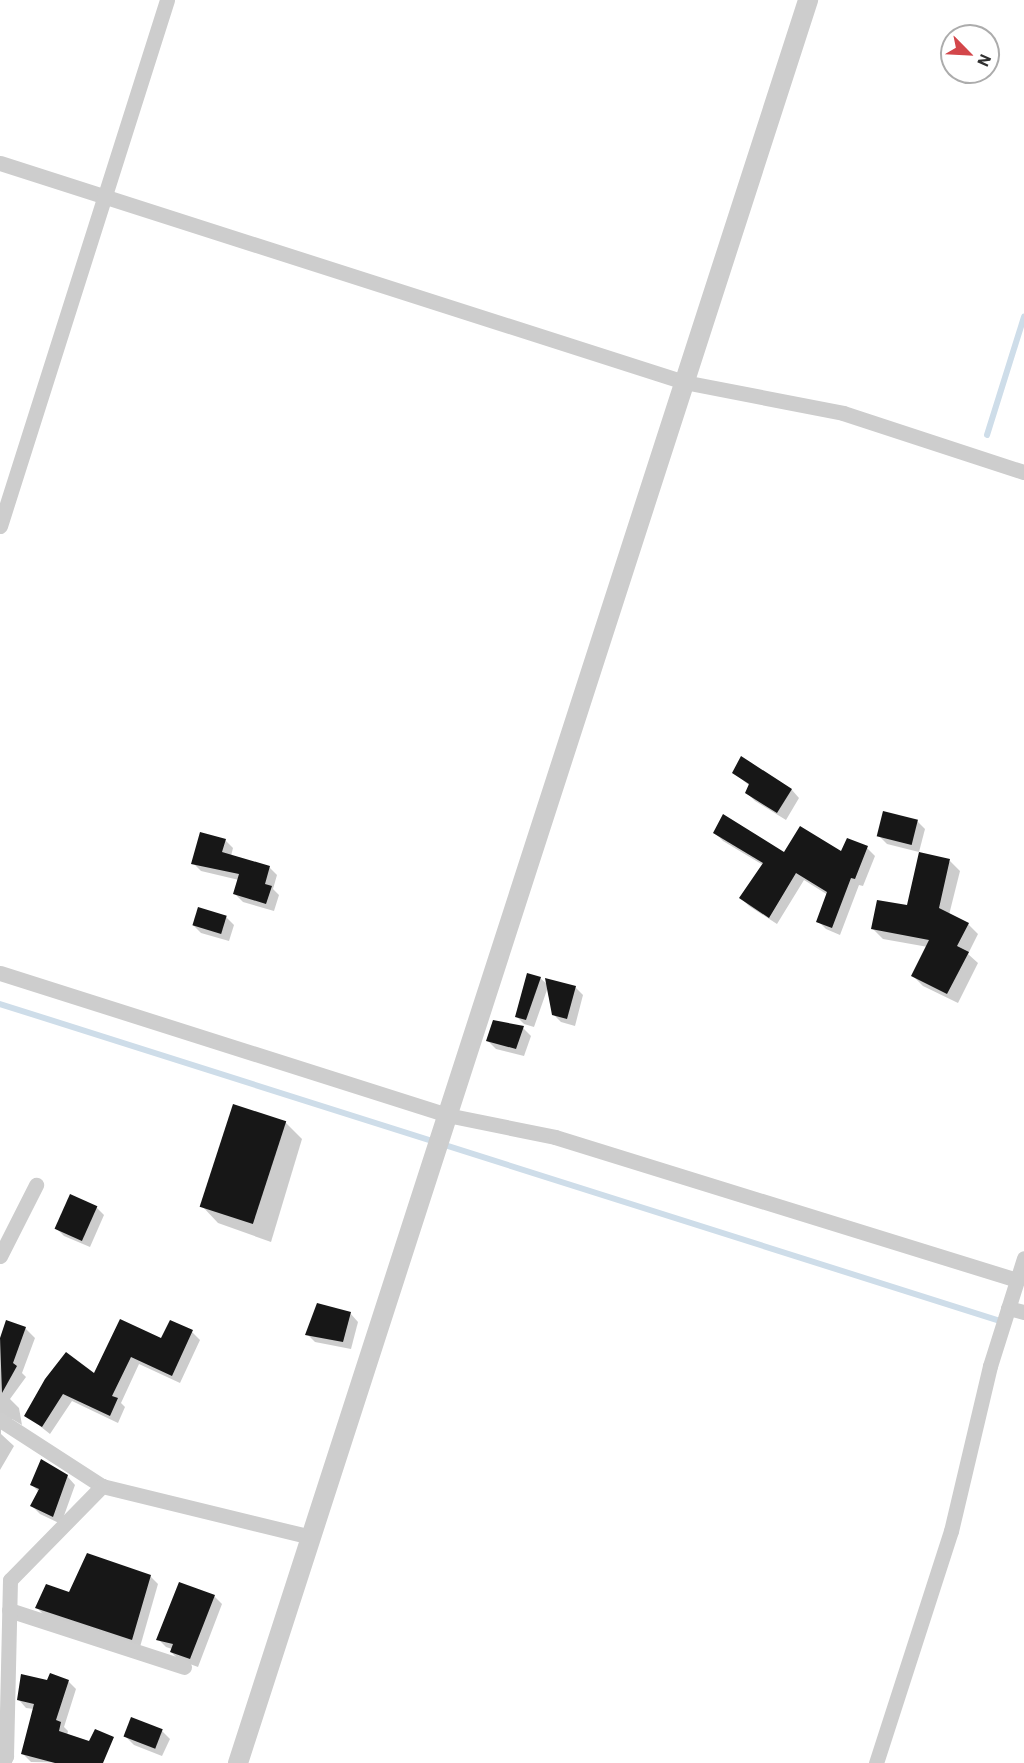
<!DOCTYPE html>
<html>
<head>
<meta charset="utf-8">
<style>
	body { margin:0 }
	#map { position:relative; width:1024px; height:1763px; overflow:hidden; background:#fff; font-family:"IBM Plex Sans",sans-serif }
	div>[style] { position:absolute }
	.shadow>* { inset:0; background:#0003 }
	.stream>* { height:6px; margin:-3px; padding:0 3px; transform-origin:3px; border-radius:3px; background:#cedde9 }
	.building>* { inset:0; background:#171717; transform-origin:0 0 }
	.minor>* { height:15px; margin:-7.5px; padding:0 7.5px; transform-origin:7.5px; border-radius:7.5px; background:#cdcdcd }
	.tertiary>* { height:20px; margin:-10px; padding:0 10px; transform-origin:10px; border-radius:10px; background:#cdcdcd }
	span { translate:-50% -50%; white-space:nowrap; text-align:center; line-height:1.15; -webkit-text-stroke:6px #fff; paint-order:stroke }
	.north { position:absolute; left:940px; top:24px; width:60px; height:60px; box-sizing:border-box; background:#fff; border:2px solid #acacac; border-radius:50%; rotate:114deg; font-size:16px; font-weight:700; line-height:24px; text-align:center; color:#303030 }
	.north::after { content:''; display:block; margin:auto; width:21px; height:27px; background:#d3464a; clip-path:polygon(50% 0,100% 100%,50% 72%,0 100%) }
</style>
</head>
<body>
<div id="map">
	<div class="shadow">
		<div style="clip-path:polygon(734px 773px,792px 790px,799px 798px,786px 820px,755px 801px,747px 793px,750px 786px)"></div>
		<div style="clip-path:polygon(917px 821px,925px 829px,919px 852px,887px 844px,879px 836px)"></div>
		<div style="clip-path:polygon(715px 833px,785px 855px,842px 853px,867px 848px,875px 856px,863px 886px,859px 885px,840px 935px,826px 929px,818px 921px,828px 895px,804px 880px,777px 924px,749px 906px,741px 898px,763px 865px,723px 841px)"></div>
		<div style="clip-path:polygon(225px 840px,233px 848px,231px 856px,269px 867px,277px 875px,273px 889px,279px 895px,274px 911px,243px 902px,235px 894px,239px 880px,201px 871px,193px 863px)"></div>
		<div style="clip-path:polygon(950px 861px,960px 871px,949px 915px,968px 924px,978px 934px,968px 954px,978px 963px,958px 1003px,923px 986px,913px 976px,928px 947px,883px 939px,873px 929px,908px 907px)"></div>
		<div style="clip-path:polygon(226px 917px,234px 925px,229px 941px,201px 933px,193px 925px)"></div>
		<div style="clip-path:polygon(540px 978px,548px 985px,575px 987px,583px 995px,575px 1026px,561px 1022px,553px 1014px,548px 987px,534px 1027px,524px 1024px,516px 1016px)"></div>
		<div style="clip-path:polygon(523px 1028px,531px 1036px,524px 1056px,496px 1049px,488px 1041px)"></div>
		<div style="clip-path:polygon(285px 1122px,302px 1139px,271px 1242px,218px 1223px,202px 1206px)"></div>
		<div style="clip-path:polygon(96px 1207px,104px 1215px,90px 1247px,64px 1236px,56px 1228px)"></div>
		<div style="clip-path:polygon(350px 1313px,358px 1322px,351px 1349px,315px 1342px,307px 1334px)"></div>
		<div style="clip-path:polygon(7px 1322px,25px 1328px,35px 1338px,22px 1373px,26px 1377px,10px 1399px,19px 1408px,22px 1425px,12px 1419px,1px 1424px,1px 1434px,14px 1446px,0 1470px,0 1343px)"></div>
		<div style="clip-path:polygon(192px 1332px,200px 1340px,180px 1383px,139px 1364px,121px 1403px,125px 1407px,118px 1423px,72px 1401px,50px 1434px,26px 1415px,46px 1380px,95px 1376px,162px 1340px)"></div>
		<div style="clip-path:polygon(67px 1476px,75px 1485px,61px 1524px,40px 1514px,32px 1506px,39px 1492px,32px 1485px)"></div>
		<div style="clip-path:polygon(150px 1576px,158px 1584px,140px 1647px,45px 1616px,37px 1608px,70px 1594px)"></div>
		<div style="clip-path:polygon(214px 1596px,222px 1604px,198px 1667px,179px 1660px,171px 1652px,172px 1649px,166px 1647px,158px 1639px)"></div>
		<div style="clip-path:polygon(68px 1681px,76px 1689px,64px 1727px,68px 1731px,67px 1736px,87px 1763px,31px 1762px,23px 1754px,34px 1709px,26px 1708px,19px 1700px,48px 1682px)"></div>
		<div style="clip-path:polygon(162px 1731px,170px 1739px,162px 1756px,134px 1745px,126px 1737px)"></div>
	</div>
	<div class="stream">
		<div style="left:987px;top:435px;width:124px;rotate:-72.6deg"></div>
		<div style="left:0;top:1004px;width:1052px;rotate:17.59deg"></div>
	</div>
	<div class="building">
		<div style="clip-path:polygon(741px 756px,792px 789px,777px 813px,745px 793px,749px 784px,732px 773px)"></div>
		<div style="left:883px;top:811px;width:36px;height:26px;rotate:14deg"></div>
		<div style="clip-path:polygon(723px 814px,784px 852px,800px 826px,841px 851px,847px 838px,868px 846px,855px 879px,851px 878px,832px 928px,816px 922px,827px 892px,796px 873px,769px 918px,739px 898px,763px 863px,713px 833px)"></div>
		<div style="clip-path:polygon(200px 832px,226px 839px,222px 852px,270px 866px,265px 884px,272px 886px,266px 904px,233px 894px,239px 874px,191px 864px)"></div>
		<div style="clip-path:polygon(919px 852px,950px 859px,939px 908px,969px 923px,957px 946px,969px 952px,947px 994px,911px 976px,929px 940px,871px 929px,877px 900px,907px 905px)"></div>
		<div style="left:198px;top:907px;width:30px;height:19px;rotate:17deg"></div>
		<div style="clip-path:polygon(527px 973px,541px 977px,526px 1020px,515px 1017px)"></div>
		<div style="clip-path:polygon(545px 978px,576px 986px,567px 1019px,552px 1015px)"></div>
		<div style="clip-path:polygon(493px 1020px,524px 1026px,516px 1049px,486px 1041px)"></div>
		<div style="left:233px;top:1104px;width:56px;height:108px;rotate:18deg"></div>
		<div style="left:70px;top:1194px;width:30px;height:38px;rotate:24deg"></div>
		<div style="clip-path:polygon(317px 1303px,351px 1312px,343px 1342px,305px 1335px)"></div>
		<div style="clip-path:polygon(120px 1319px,161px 1338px,170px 1320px,193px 1330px,172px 1376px,131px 1357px,112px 1396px,118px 1398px,110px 1416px,63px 1394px,42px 1427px,24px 1416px,45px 1379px,66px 1352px,94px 1373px)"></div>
		<div style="clip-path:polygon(6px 1320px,26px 1327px,13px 1363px,17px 1366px,2px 1393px,0 1338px)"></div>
		<div style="clip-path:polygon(41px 1459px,68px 1475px,53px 1517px,30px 1506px,39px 1489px,30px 1485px)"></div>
		<div style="clip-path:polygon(87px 1553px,151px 1575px,132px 1640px,35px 1608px,46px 1584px,69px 1592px)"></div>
		<div style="clip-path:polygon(179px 1582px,215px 1595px,190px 1659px,170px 1652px,173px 1644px,156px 1640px)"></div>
		<div style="clip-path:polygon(50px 1673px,69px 1680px,56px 1720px,61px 1722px,59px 1731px,89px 1741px,95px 1729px,114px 1737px,103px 1763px,55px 1763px,21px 1754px,34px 1704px,17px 1700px,21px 1674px,47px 1680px)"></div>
		<div style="left:131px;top:1717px;width:34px;height:21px;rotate:21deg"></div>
	</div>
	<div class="minor">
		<div style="left:0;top:163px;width:718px;rotate:17.75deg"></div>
		<div style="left:684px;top:382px;width:162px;rotate:11deg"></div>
		<div style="left:843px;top:413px;width:190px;rotate:18.1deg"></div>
		<div style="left:0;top:526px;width:552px;rotate:-72.39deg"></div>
		<div style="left:0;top:973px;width:469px;rotate:17.6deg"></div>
		<div style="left:447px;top:1115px;width:110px;rotate:11.5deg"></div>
		<div style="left:555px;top:1137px;width:484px;rotate:17.2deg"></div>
		<div style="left:0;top:1256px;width:80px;rotate:-63.1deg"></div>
		<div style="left:1008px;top:1308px;width:16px;rotate:14deg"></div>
		<div style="left:0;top:1420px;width:121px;rotate:32.9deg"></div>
		<div style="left:102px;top:1486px;width:216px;rotate:13.7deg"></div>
		<div style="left:9px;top:1610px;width:184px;rotate:18deg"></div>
		<div style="left:3px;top:1763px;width:8px;rotate:-67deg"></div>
		<div style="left:6px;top:1756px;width:176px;rotate:-88.7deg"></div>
		<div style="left:10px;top:1580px;width:132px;rotate:-45.6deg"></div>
		<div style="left:876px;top:1763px;width:244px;rotate:-72.1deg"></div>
		<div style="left:951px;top:1531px;width:170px;rotate:-76.7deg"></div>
		<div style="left:990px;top:1366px;width:113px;rotate:-72.5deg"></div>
	</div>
	<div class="tertiary">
		<div style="left:238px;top:1763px;width:1853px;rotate:-72.08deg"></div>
	</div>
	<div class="north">N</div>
</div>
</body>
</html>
